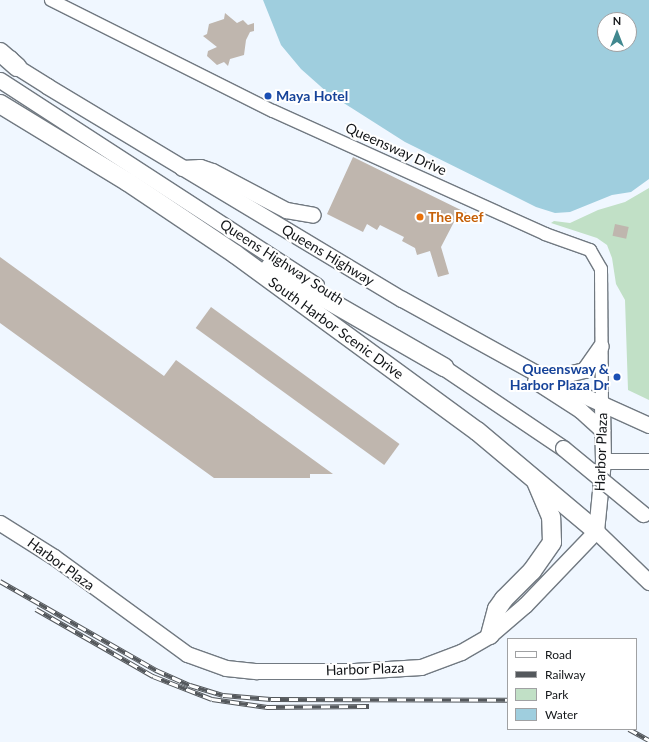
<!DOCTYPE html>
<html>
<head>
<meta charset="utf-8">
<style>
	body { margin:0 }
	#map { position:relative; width:649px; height:742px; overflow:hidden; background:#f0f7ff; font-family:Lato,sans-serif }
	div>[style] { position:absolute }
	.green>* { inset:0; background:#c1e0c6 }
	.water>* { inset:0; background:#9fcede }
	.building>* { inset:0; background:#bfb6ae; transform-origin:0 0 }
	.roads { filter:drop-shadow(1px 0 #717981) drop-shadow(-1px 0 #717981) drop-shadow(0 1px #717981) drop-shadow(0 -1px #717981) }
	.minor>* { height:12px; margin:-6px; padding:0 6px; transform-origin:6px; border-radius:6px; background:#fff }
	.major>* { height:15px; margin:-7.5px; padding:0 7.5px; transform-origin:7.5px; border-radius:7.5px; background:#fff }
	.highway>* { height:18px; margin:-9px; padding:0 9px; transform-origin:9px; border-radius:9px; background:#fff }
	.rail>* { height:4.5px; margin-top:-2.25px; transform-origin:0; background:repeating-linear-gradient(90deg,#fff 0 9px,#54585c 0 18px); box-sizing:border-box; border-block:1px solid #54585c }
	.bridges { filter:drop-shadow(1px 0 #717981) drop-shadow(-1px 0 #717981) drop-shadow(0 1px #717981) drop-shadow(0 -1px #717981) }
	.major-bridge>* { height:15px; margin:-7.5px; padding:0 7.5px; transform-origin:7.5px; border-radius:7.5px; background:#fff }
	.dots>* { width:11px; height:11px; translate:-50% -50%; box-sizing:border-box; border:2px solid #fff; border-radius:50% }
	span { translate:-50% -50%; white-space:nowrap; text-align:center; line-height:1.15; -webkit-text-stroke:4px #fff; paint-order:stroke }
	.transit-label { font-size:14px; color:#164399; font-weight:700 }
	.left { translate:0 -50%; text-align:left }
	.right { translate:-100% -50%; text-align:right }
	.street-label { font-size:14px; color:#121518 }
	.food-label { font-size:14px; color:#c56008; font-weight:700 }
	.legend { position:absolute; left:507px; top:638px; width:130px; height:92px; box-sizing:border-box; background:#fff; border:1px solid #a0a1a3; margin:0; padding:5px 7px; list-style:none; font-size:12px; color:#121518 }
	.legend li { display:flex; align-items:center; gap:8px; height:20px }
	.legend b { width:20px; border:1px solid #a0a1a3 }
	.north { position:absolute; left:597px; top:12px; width:40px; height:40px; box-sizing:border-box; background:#fff; border:1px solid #a0a1a3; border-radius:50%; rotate:0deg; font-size:11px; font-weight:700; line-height:16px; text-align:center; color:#121518 }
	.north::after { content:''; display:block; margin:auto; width:14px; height:18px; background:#41888f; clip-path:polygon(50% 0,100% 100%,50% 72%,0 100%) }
</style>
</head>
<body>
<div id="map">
	<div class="green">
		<div style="clip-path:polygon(649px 188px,649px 400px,628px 390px,625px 300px,616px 284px,612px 258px,607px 245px,597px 238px,551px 223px,554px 221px,570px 223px,598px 210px,625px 202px)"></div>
	</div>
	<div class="water">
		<div style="clip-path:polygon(evenodd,263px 0,649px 0,649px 179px,631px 192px,612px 195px,570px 212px,555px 213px,536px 207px,405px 142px,328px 93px,301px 69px,281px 45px,263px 0,605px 20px,629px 20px,629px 44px,605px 44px,605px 20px)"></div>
	</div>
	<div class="building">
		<div style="clip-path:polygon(225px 13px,237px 23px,243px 20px,248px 25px,254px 23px,254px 31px,250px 32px,246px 40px,244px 55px,230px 59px,228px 66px,224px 62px,217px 65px,207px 56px,208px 51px,217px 47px,203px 36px,207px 34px,209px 24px,224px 19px)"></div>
		<div style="clip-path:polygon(353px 157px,467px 213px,462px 224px,455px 220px,441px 247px,449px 274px,438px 277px,430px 251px,417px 255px,415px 248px,402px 241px,404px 237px,380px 225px,377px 230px,367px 224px,363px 232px,327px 214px)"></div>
		<div style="left:615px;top:224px;width:14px;height:12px;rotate:12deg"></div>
		<div style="clip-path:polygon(0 257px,164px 376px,176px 360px,333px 474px,310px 474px,310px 478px,214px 478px,0 323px)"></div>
		<div style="left:211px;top:307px;width:233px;height:26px;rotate:36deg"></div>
	</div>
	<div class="roads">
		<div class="minor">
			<div style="left:51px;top:0;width:248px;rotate:26.6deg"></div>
			<div style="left:273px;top:111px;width:299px;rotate:24.3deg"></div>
			<div style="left:545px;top:234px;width:48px;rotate:19.6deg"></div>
			<div style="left:590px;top:250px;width:22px;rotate:60deg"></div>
			<div style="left:601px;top:269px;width:134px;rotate:89.6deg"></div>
		</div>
		<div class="major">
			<div style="left:10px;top:58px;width:11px;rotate:52deg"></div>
			<div style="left:17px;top:67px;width:36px;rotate:32deg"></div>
			<div style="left:47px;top:86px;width:414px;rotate:31deg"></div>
			<div style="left:402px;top:299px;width:166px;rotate:28.9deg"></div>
			<div style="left:547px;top:379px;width:112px;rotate:24.3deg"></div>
			<div style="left:0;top:80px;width:377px;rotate:33deg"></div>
			<div style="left:182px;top:168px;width:18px;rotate:-3deg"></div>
			<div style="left:200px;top:167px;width:13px;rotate:18deg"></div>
			<div style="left:212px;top:171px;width:84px;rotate:27.8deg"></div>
			<div style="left:286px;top:210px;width:27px;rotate:10deg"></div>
			<div style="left:434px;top:361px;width:156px;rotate:34deg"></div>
			<div style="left:548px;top:379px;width:37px;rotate:-14deg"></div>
			<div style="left:584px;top:370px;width:29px;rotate:-55deg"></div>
			<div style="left:535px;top:381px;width:54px;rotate:32.8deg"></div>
			<div style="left:580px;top:410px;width:30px;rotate:42deg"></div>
			<div style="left:603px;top:461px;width:46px"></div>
			<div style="left:0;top:523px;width:64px;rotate:32.2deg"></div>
			<div style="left:54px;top:557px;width:165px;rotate:36.1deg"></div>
			<div style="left:187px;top:654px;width:41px;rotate:19.7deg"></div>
			<div style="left:226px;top:668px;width:31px;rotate:6deg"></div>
			<div style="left:257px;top:671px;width:97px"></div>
			<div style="left:354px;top:671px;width:67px;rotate:-3.4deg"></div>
			<div style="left:421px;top:667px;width:43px;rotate:-20.6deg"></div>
			<div style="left:461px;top:652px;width:34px;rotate:-30deg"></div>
			<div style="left:490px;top:635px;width:46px;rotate:-40.6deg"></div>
			<div style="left:525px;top:605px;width:103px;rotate:-46.2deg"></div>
			<div style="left:596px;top:531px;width:70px;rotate:-84.3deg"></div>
			<div style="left:603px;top:461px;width:58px;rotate:-91deg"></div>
			<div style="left:596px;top:531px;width:74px;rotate:43.9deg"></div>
		</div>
		<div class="highway">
			<div style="left:0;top:52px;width:23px;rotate:41deg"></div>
			<div style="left:0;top:104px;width:150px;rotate:31.4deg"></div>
			<div style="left:128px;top:182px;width:129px;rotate:33.9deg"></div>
			<div style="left:235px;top:254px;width:300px;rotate:36.2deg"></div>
			<div style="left:477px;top:431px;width:155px;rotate:40deg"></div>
			<div style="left:270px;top:267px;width:201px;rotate:29.9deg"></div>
			<div style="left:490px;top:635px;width:27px;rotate:-75deg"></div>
			<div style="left:497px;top:609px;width:12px;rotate:-55deg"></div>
			<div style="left:504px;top:599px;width:40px;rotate:-45deg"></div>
			<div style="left:532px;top:571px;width:35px;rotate:-55deg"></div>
			<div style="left:552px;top:542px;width:25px;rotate:-92deg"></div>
			<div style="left:551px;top:517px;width:39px;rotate:-113deg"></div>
		</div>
	</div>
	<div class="rail">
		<div style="left:0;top:581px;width:180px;rotate:29.7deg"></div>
		<div style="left:156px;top:670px;width:37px;rotate:24deg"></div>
		<div style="left:190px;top:685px;width:34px;rotate:17deg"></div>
		<div style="left:223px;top:695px;width:48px;rotate:4.8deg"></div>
		<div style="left:271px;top:699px;width:237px;rotate:0.2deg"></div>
		<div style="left:36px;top:609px;width:135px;rotate:29.8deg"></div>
		<div style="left:153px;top:676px;width:63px;rotate:21.3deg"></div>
		<div style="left:212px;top:699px;width:56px;rotate:8.3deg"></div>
		<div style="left:267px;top:707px;width:102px;rotate:-0.6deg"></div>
		<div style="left:629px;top:729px;width:23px;rotate:29deg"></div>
	</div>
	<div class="bridges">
		<div class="major-bridge">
			<div style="left:563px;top:448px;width:104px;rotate:39.5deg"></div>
		</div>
	</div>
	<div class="dots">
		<div style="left:268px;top:96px;background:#1a4fb4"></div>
		<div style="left:420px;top:217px;background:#e8710a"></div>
		<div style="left:617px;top:377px;background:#1a4fb4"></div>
	</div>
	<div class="transit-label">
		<span class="left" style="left:276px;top:96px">Maya Hotel</span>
		<span class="right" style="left:609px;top:377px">Queensway &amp;<br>Harbor Plaza Dr</span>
	</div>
	<div class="street-label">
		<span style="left:396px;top:149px;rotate:24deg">Queensway Drive</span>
		<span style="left:328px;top:255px;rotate:31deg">Queens Highway</span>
		<span style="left:282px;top:262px;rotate:33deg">Queens Highway South</span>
		<span style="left:336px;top:328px;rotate:36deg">South Harbor Scenic Drive</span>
		<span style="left:601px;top:452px;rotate:-88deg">Harbor Plaza</span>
		<span style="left:61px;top:564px;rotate:36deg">Harbor Plaza</span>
		<span style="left:365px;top:669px;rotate:-2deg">Harbor Plaza</span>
	</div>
	<div class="food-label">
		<span class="left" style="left:428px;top:217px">The Reef</span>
	</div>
	<ul class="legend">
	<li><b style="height:5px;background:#fff"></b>Road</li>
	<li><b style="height:5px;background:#54585c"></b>Railway</li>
	<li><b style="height:11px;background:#c1e0c6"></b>Park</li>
	<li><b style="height:11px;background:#9fcede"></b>Water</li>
	</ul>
	<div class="north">N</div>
</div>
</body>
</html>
